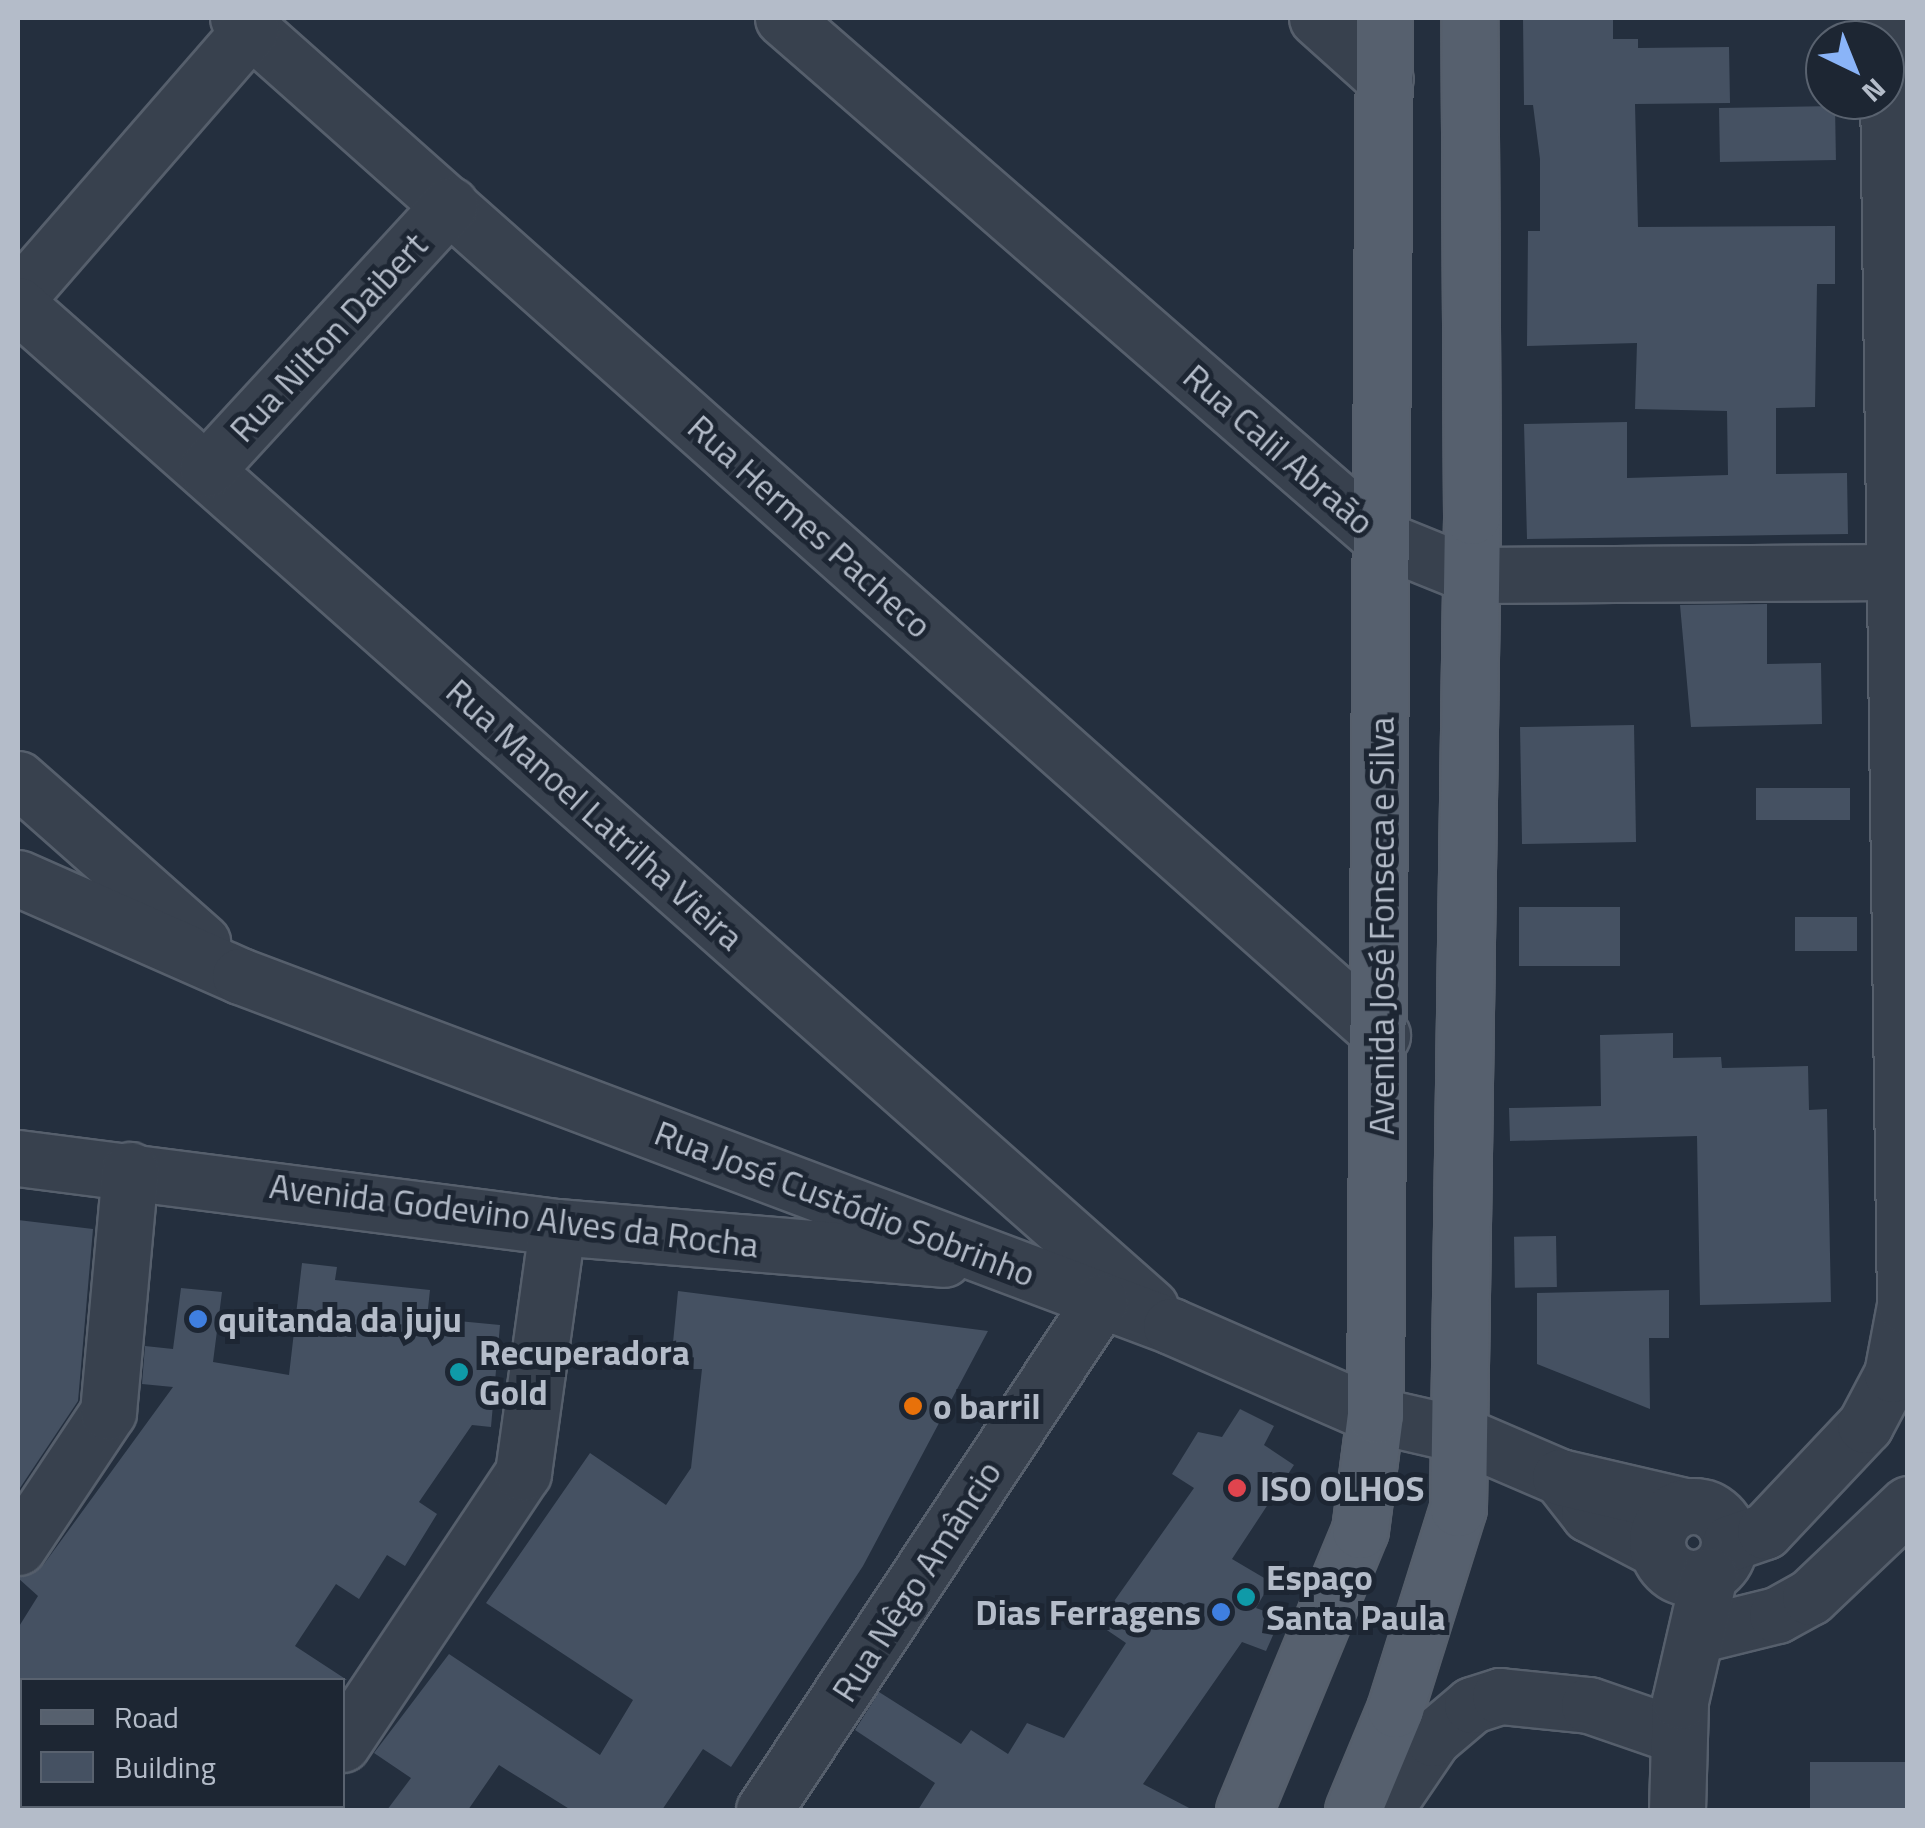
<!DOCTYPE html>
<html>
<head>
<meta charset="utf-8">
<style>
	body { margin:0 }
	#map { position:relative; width:1925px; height:1828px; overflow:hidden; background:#242f3e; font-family:"Titillium Web",sans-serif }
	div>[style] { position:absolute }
	.building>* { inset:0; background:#455162; transform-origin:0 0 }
	.roads { filter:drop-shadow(2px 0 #565f6c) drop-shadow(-2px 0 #565f6c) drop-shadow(0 2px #565f6c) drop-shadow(0 -2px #565f6c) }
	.minor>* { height:55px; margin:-27.5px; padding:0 27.5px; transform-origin:27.5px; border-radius:27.5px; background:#38414e }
	.minor>.ring { margin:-27.5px; padding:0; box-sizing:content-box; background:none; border:55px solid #38414e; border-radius:50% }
	.major>* { height:55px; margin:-27.5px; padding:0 27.5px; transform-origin:27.5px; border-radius:27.5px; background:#56606e }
	.dots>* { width:28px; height:28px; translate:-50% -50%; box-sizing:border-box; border:5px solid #1d2633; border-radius:50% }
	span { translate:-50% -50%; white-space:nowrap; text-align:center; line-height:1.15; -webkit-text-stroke:10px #1d2633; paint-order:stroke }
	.street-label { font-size:35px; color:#b4bcc9 }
	.poi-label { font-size:35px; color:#b4bcc9; font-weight:700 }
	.left { translate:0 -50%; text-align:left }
	.right { translate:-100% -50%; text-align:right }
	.frame { position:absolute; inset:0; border:20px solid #b4bcc9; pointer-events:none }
	.legend { position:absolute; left:20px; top:1678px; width:325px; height:130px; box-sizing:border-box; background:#1d2633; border:2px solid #59626f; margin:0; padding:12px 18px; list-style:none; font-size:30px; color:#b4bcc9 }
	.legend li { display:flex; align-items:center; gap:20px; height:50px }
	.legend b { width:50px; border:2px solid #59626f }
	.north { position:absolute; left:1805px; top:20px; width:100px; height:100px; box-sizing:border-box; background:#1d2633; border:2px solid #59626f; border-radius:50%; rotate:137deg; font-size:28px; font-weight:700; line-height:40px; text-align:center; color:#b4bcc9 }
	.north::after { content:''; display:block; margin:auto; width:35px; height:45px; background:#8ab4f8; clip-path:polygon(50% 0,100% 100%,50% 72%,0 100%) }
</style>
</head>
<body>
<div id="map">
	<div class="building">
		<div style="clip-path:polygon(1523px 18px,1613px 18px,1613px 39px,1638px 39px,1638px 48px,1729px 47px,1730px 103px,1635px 104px,1638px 227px,1835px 226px,1835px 284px,1817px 284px,1815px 407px,1776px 408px,1776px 474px,1847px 473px,1848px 534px,1527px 539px,1524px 424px,1627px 422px,1627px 478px,1728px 475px,1727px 411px,1635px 409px,1637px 343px,1527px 346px,1528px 231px,1540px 231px,1540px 159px,1533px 105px,1524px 105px)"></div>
		<div style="left:1835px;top:106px;width:54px;height:116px;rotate:89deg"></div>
		<div style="clip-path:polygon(1767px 604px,1767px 664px,1821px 663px,1822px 724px,1691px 727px,1680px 605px)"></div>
		<div style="left:1634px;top:725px;width:117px;height:114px;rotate:89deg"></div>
		<div style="left:1850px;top:788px;width:32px;height:94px;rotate:90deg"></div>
		<div style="left:1620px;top:907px;width:59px;height:101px;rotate:90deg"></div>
		<div style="left:1857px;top:917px;width:34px;height:62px;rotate:90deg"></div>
		<div style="clip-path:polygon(1673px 1033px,1673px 1058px,1721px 1057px,1722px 1068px,1808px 1066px,1809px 1110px,1827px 1109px,1831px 1302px,1700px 1305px,1697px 1136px,1510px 1141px,1509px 1108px,1601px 1106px,1600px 1035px)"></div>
		<div style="clip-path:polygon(18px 1220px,93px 1229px,78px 1401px,18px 1491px)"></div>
		<div style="left:1556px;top:1236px;width:51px;height:42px;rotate:89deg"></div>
		<div style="clip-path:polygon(302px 1263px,337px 1267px,335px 1280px,430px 1290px,427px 1318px,500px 1325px,491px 1427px,472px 1425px,419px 1502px,437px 1514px,405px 1566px,387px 1555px,359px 1599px,336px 1584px,295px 1646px,347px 1680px,18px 1680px,18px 1628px,38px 1596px,18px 1578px,44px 1564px,173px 1387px,142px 1384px,145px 1346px,173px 1349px,181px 1288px,222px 1292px,213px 1362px,289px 1375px)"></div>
		<div style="clip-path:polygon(1669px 1290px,1669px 1338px,1649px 1338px,1650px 1409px,1537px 1364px,1537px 1293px)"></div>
		<div style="clip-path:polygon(678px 1291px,988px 1331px,863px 1566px,731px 1767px,703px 1749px,662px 1810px,571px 1810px,499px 1765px,468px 1810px,387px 1810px,411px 1778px,374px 1753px,449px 1654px,600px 1755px,633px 1700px,486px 1603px,590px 1453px,666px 1505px,691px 1468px,702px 1369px,692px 1369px,692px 1355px,672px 1353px)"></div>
		<div style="clip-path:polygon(1240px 1409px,1274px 1426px,1264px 1445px,1294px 1465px,1232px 1559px,1271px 1582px,1256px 1608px,1281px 1617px,1266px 1651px,1242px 1642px,1143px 1784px,1193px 1810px,918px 1810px,935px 1783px,855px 1730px,879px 1692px,961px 1744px,971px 1730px,1008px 1754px,1027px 1723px,1064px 1738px,1126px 1643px,1098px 1624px,1194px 1488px,1172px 1474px,1198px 1432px,1222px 1437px)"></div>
		<div style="left:1908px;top:1762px;width:48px;height:98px;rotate:90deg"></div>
	</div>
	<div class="roads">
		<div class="minor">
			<div style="left:238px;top:18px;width:1531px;rotate:41.64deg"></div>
			<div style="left:783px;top:18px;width:794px;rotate:41.02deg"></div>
			<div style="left:1382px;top:539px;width:96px;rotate:22deg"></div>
			<div style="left:1471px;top:575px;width:424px;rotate:-0.4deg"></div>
			<div style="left:1317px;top:18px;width:91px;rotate:41.9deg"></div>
			<div style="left:18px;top:297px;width:355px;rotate:-49deg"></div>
			<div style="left:18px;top:305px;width:1512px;rotate:41.51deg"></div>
			<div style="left:207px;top:469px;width:359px;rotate:-47.4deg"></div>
			<div style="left:18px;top:779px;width:246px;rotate:41.5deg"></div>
			<div style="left:18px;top:878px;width:243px;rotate:23.8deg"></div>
			<div style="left:240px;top:976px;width:995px;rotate:20.6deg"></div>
			<div style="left:1171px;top:1326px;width:223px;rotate:23.6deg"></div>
			<div style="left:1375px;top:1415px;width:89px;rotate:12.9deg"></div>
			<div style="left:1462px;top:1435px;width:107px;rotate:23.2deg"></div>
			<div style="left:1560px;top:1477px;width:47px;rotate:51.9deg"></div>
			<div style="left:1589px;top:1514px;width:76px;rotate:27.6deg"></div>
			<div style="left:18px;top:1158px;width:543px;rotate:7.3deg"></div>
			<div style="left:557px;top:1227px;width:388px;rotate:4.7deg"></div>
			<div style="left:1560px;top:1477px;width:128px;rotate:13.1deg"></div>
			<div class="ring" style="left:1657px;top:1506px;width:17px;height:17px"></div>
			<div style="left:1730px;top:1543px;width:37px;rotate:-19deg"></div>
			<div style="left:1765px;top:1531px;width:146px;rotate:-46.7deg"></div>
			<div style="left:1865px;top:1425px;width:58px;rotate:-62.1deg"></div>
			<div style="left:1892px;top:1374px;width:70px;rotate:-79.3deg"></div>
			<div style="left:1905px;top:1305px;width:1287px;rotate:-90.8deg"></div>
			<div style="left:18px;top:1547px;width:162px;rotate:-56.3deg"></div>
			<div style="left:108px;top:1412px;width:243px;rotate:-84.8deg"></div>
			<div style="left:1700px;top:1634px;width:79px;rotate:-13.9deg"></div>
			<div style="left:1777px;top:1615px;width:38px;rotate:-29deg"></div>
			<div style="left:1810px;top:1597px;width:135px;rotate:-43.5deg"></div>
			<div style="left:342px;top:1744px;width:326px;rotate:-56.3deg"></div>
			<div style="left:523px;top:1473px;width:248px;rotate:-82.1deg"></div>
			<div style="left:298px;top:1810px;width:6px;rotate:-45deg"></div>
			<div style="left:764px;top:1810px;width:609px;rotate:-56.52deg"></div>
			<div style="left:1384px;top:1810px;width:87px;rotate:-55.8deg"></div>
			<div style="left:1433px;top:1738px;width:51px;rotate:-40.2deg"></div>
			<div style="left:1472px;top:1705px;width:29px;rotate:-18deg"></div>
			<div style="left:1500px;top:1696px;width:89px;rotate:5.8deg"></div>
			<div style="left:1589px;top:1705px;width:95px;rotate:19deg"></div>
			<div style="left:1677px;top:1810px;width:109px;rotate:-88.4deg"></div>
			<div style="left:1680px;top:1701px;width:129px;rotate:-77deg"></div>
		</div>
		<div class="major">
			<div style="left:1244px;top:1810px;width:303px;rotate:-67.5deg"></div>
			<div style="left:1360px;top:1530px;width:116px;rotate:-82.6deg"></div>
			<div style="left:1375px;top:1415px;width:1397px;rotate:-89.63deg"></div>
			<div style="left:1353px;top:1810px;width:109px;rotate:-67.4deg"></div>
			<div style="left:1395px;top:1709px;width:211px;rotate:-72.6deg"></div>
			<div style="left:1458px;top:1508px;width:992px;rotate:-89.19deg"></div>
			<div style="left:1472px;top:516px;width:498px;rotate:-90.3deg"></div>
		</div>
	</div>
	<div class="dots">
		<div style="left:198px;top:1319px;background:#3f7fe0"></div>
		<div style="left:459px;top:1372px;background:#0f9aa8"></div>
		<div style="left:913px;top:1406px;background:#e8710a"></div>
		<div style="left:1237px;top:1488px;background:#e0444e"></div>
		<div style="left:1246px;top:1597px;background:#0f9aa8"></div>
		<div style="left:1221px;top:1612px;background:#3f7fe0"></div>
	</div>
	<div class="street-label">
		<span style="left:328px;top:337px;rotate:-47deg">Rua Nilton Daibert</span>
		<span style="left:1279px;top:449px;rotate:41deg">Rua Calil Abraão</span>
		<span style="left:810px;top:526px;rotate:42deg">Rua Hermes Pacheco</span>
		<span style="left:595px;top:814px;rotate:42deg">Rua Manoel Latrilha Vieira</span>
		<span style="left:1381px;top:926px;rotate:-90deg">Avenida José Fonseca e Silva</span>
		<span style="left:845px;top:1203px;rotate:21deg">Rua José Custódio Sobrinho</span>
		<span style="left:514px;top:1215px;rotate:7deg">Avenida Godevino Alves da Rocha</span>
		<span style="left:916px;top:1581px;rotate:-57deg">Rua Nêgo Amâncio</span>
	</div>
	<div class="poi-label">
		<span class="left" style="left:218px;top:1319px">quitanda da juju</span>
		<span class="left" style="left:479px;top:1372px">Recuperadora<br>Gold</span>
		<span class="left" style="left:933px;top:1406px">o barril</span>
		<span class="left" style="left:1260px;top:1488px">ISO OLHOS</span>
		<span class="left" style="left:1266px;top:1597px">Espaço<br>Santa Paula</span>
		<span class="right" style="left:1201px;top:1612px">Dias Ferragens</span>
	</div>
	<div class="frame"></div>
	<ul class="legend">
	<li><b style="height:12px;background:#56606e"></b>Road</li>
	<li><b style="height:28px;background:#455162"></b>Building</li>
	</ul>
	<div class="north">N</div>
</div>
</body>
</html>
